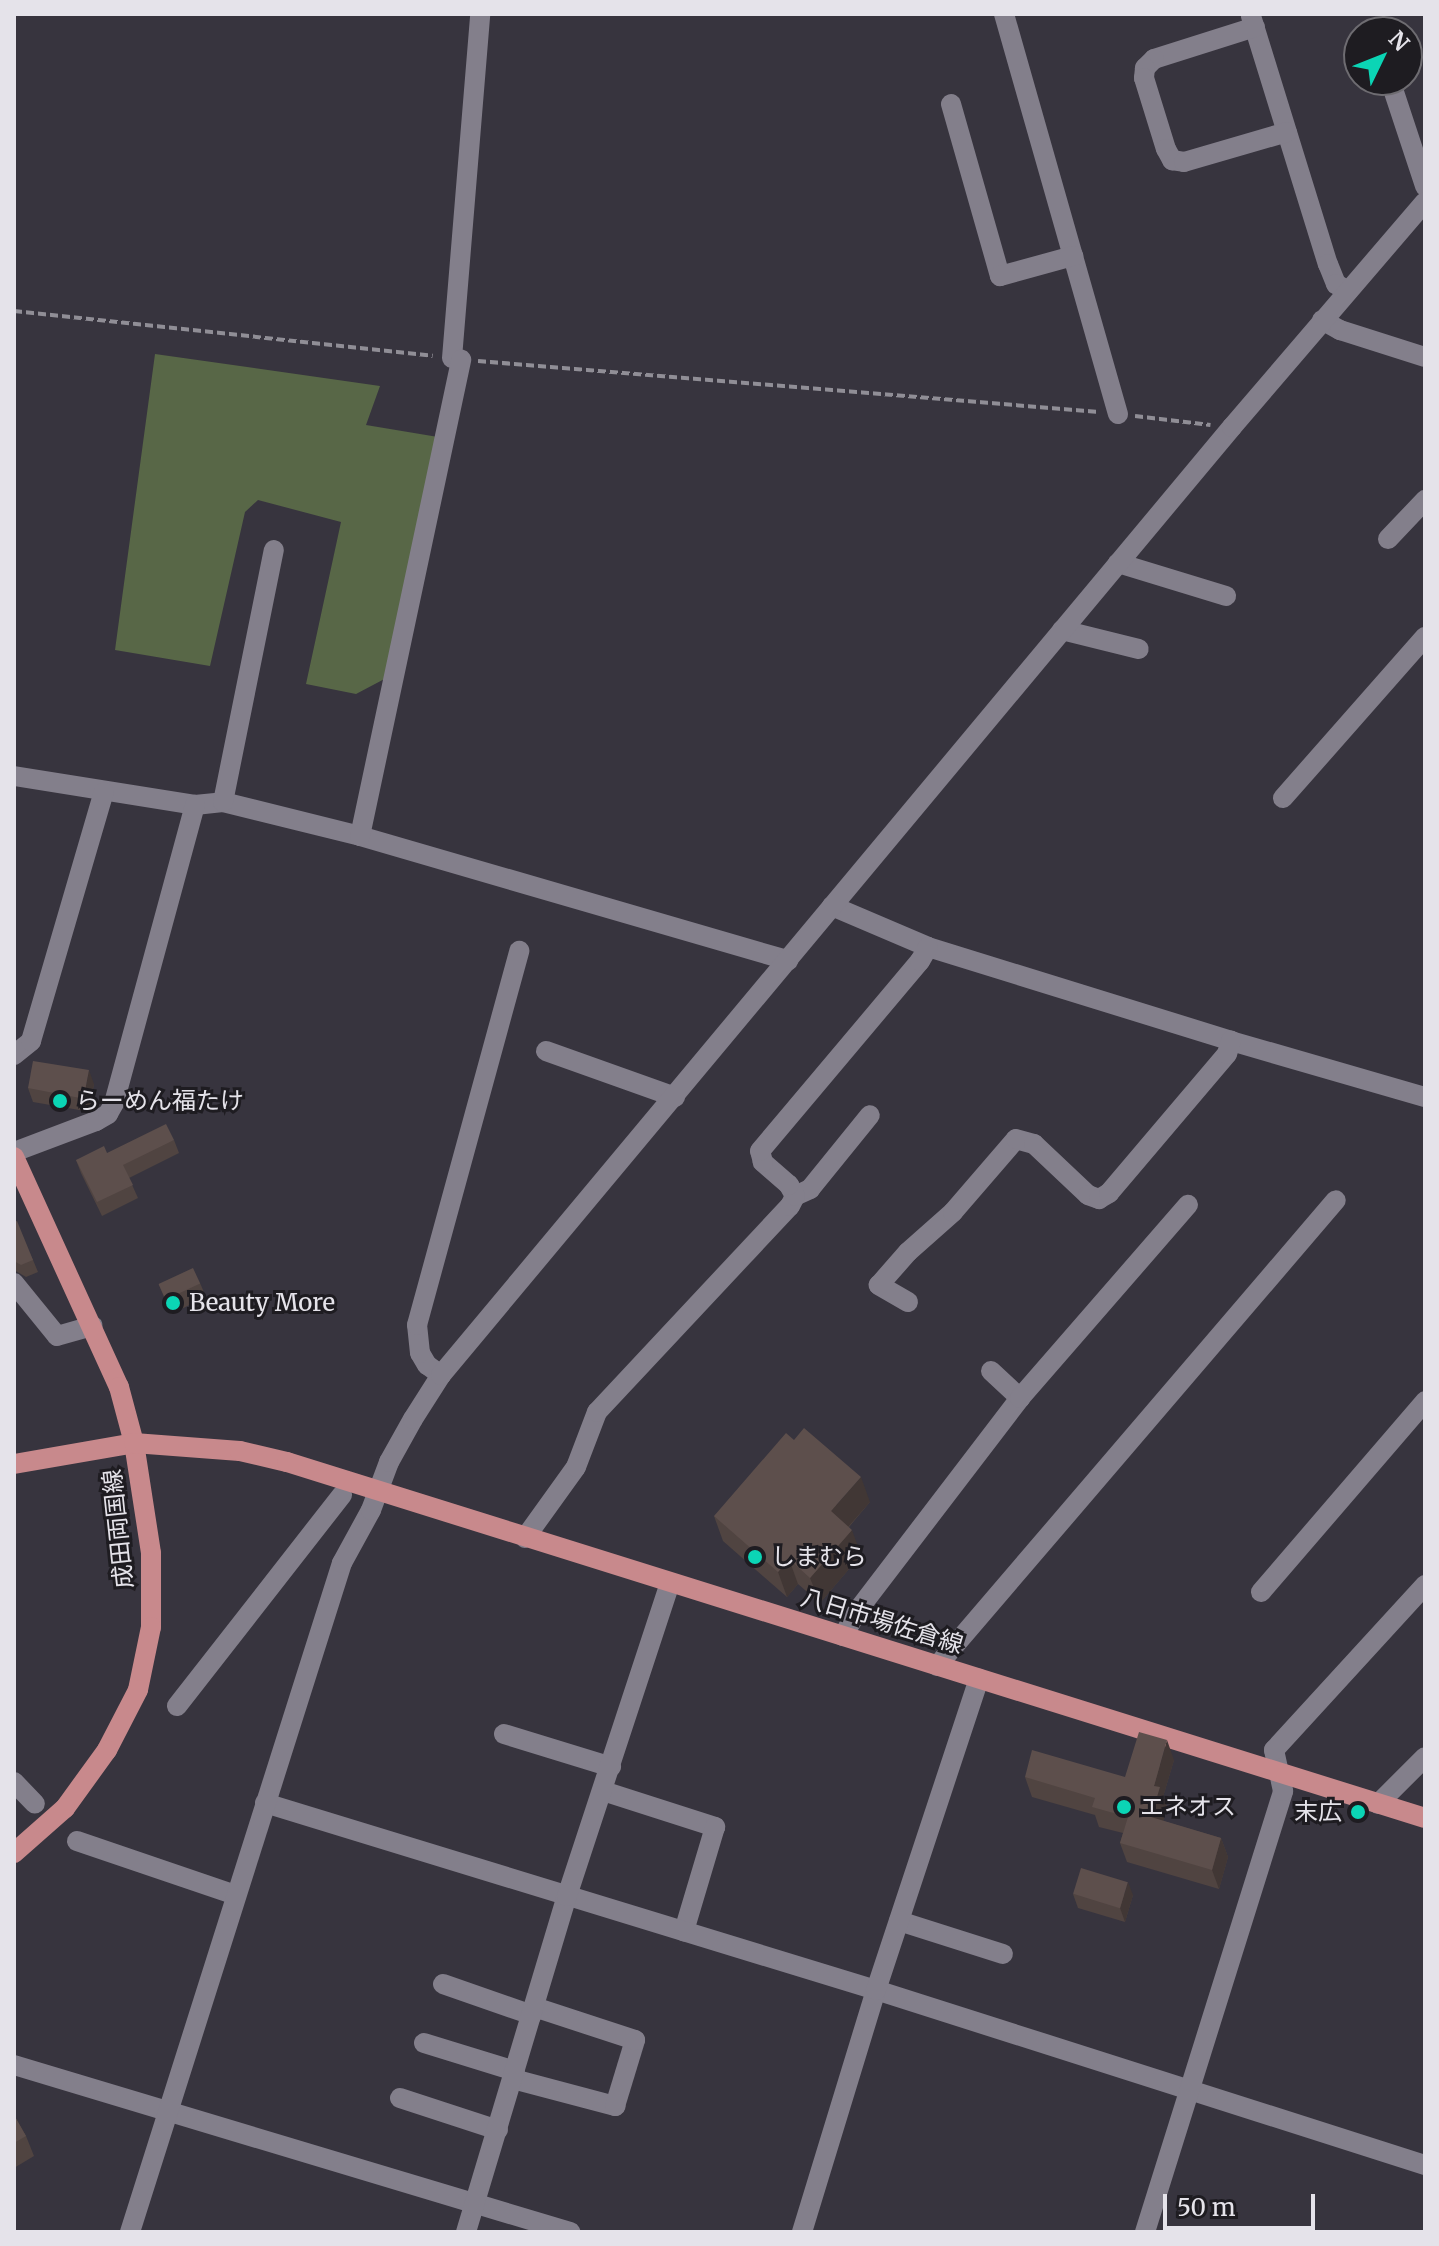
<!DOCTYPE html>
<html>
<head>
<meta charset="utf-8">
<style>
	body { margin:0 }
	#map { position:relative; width:1439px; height:2246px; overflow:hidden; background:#37343e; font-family:Merriweather,"Noto Sans JP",serif }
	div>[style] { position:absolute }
	.forest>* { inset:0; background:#586747 }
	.path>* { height:4px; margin-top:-2px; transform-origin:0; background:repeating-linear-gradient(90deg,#908e96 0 8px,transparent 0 12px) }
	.minor>* { height:20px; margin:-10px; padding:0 10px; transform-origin:10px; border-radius:10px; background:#837f8b }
	.major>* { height:20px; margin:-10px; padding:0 10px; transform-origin:10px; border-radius:10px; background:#c8898c }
	.wall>* { inset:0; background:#504441 }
	.shaded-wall>* { inset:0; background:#413735 }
	.building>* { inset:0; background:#5d4f4c; transform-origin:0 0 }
	.dots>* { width:22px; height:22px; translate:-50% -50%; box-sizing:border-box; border:4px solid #1e1c21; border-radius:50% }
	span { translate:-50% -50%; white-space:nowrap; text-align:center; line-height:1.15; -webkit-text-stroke:6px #1e1c21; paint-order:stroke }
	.poi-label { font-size:24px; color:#e5e3ea }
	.left { translate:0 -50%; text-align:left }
	.right { translate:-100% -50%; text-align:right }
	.street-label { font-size:24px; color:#e5e3ea }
	.frame { position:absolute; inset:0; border:16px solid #e5e3ea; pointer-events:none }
	.north { position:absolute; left:1343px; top:16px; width:80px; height:80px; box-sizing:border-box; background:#1e1c21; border:2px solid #6e6c71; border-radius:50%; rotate:47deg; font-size:22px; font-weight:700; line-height:32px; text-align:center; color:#e5e3ea }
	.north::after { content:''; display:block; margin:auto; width:28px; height:36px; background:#0bd5b5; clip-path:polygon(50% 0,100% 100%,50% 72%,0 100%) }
	.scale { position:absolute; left:1163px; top:2194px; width:152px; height:36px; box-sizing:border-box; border:4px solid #e5e3ea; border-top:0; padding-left:10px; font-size:24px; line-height:28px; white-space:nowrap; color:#e5e3ea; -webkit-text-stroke:6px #1e1c21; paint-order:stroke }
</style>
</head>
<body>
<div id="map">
	<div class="forest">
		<div style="clip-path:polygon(155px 354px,380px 386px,366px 425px,438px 437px,392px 675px,356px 694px,306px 684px,341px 522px,258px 500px,245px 512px,210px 666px,115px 650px)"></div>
	</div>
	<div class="path">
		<div style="left:14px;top:311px;width:421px;rotate:6.1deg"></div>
		<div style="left:478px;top:361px;width:623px;rotate:4.69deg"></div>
		<div style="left:1135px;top:416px;width:76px;rotate:6.8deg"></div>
	</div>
	<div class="minor">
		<div style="left:1004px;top:14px;width:416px;rotate:74.1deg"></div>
		<div style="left:1251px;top:16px;width:260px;rotate:72.8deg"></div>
		<div style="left:1328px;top:264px;width:22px;rotate:68deg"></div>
		<div style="left:1336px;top:284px;width:14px;rotate:30deg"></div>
		<div style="left:1255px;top:27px;width:106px;rotate:162.4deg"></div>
		<div style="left:1154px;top:59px;width:13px;rotate:135deg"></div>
		<div style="left:1145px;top:68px;width:10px;rotate:96deg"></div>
		<div style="left:1144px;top:78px;width:74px;rotate:72.8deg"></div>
		<div style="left:1166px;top:149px;width:13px;rotate:61deg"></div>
		<div style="left:1172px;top:160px;width:12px;rotate:9deg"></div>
		<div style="left:1184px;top:162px;width:107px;rotate:-16.2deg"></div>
		<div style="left:1374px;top:28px;width:4px;rotate:76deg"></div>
		<div style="left:1390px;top:80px;width:112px;rotate:71.7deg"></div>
		<div style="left:951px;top:104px;width:179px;rotate:74.1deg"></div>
		<div style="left:1000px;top:276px;width:76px;rotate:-15.3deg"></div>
		<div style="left:1322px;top:320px;width:21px;rotate:29deg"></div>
		<div style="left:1340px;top:330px;width:89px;rotate:17.6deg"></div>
		<div style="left:452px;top:358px;width:345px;rotate:-85.3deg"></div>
		<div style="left:1388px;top:539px;width:54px;rotate:-46.5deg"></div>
		<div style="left:1118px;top:563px;width:113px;rotate:17deg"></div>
		<div style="left:1062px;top:630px;width:79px;rotate:13.9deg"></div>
		<div style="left:14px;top:776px;width:183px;rotate:9.1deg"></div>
		<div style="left:195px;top:805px;width:28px;rotate:-6deg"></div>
		<div style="left:223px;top:802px;width:141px;rotate:13.9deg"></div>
		<div style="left:360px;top:836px;width:446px;rotate:16.2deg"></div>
		<div style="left:1283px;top:798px;width:215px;rotate:-48.6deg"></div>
		<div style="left:223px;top:802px;width:257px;rotate:-78.6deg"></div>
		<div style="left:360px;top:836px;width:487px;rotate:-78deg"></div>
		<div style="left:832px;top:906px;width:104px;rotate:23.1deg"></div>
		<div style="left:928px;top:947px;width:317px;rotate:17.2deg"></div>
		<div style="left:1231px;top:1041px;width:202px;rotate:16.1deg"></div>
		<div style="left:546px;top:1051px;width:137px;rotate:19.6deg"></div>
		<div style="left:14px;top:1055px;width:22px;rotate:-39deg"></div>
		<div style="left:31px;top:1041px;width:259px;rotate:-73.7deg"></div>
		<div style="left:14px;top:1152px;width:88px;rotate:-20.7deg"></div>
		<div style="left:96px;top:1121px;width:14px;rotate:-30deg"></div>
		<div style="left:108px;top:1114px;width:13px;rotate:-61deg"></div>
		<div style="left:114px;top:1103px;width:309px;rotate:-74.8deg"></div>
		<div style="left:795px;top:1196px;width:17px;rotate:-25deg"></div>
		<div style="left:810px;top:1189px;width:95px;rotate:-51deg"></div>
		<div style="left:14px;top:1283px;width:68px;rotate:50.9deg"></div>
		<div style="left:57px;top:1336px;width:37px;rotate:-16deg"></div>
		<div style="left:908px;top:1302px;width:34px;rotate:-150deg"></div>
		<div style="left:879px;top:1285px;width:44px;rotate:-48.7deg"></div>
		<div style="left:908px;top:1252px;width:60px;rotate:-41.6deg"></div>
		<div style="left:953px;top:1212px;width:96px;rotate:-49.2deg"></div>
		<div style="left:1016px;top:1139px;width:19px;rotate:16deg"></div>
		<div style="left:1034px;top:1144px;width:74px;rotate:43.4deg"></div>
		<div style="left:1088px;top:1195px;width:12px;rotate:20deg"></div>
		<div style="left:1099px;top:1199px;width:12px;rotate:-31deg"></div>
		<div style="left:1109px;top:1193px;width:182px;rotate:-49.7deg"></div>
		<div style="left:1227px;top:1054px;width:14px;rotate:-73deg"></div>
		<div style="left:991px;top:1371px;width:40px;rotate:43deg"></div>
		<div style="left:441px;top:1375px;width:17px;rotate:-144deg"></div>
		<div style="left:427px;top:1365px;width:14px;rotate:-120deg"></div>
		<div style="left:420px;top:1353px;width:28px;rotate:-96deg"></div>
		<div style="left:417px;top:1325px;width:388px;rotate:-74.7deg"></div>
		<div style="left:525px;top:1538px;width:87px;rotate:-54.3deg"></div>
		<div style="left:576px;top:1467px;width:59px;rotate:-69.1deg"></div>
		<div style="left:597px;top:1412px;width:282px;rotate:-46.9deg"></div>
		<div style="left:790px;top:1206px;width:11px;rotate:-63deg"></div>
		<div style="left:795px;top:1196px;width:13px;rotate:-119deg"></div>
		<div style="left:789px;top:1185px;width:35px;rotate:-139deg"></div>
		<div style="left:763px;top:1162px;width:11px;rotate:-105deg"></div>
		<div style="left:760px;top:1151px;width:248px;rotate:-49.9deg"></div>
		<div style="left:920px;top:961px;width:16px;rotate:-60deg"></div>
		<div style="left:1261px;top:1592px;width:252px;rotate:-49.3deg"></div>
		<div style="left:843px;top:1636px;width:30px;rotate:-60deg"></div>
		<div style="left:858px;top:1610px;width:267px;rotate:-52.6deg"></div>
		<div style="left:1020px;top:1398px;width:256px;rotate:-49deg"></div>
		<div style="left:937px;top:1666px;width:613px;rotate:-49.43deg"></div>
		<div style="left:177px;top:1706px;width:268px;rotate:-52deg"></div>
		<div style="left:504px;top:1734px;width:112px;rotate:17.1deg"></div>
		<div style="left:14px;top:1782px;width:30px;rotate:46deg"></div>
		<div style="left:603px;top:1791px;width:118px;rotate:17.8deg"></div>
		<div style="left:715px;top:1827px;width:109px;rotate:106.6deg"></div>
		<div style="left:265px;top:1803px;width:639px;rotate:17.02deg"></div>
		<div style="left:876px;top:1990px;width:576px;rotate:17.68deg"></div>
		<div style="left:1378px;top:1804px;width:66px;rotate:-45deg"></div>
		<div style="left:77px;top:1841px;width:168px;rotate:18.8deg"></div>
		<div style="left:899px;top:1921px;width:109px;rotate:17.6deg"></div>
		<div style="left:443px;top:1984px;width:94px;rotate:19.2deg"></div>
		<div style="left:424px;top:2043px;width:95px;rotate:17.1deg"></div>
		<div style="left:14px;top:2065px;width:581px;rotate:16.72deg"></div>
		<div style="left:513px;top:2079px;width:106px;rotate:14.8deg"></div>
		<div style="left:615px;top:2106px;width:69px;rotate:-73.1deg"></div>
		<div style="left:635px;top:2040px;width:106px;rotate:-161.9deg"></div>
		<div style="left:400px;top:2098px;width:103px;rotate:18.1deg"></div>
		<div style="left:130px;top:2232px;width:702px;rotate:-72.42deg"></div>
		<div style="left:342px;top:1563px;width:60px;rotate:-61.3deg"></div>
		<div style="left:371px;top:1510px;width:51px;rotate:-69.4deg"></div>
		<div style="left:389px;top:1462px;width:49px;rotate:-60.8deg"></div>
		<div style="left:413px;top:1419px;width:52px;rotate:-57.5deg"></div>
		<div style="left:441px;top:1375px;width:1235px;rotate:-50.16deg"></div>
		<div style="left:1232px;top:427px;width:296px;rotate:-49.4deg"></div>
		<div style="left:466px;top:2232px;width:351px;rotate:-73.3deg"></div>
		<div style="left:567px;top:1896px;width:330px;rotate:-71.8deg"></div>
		<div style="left:802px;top:2232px;width:253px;rotate:-73deg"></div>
		<div style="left:876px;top:1990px;width:328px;rotate:-71.7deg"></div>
		<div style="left:1145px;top:2232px;width:462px;rotate:-72.6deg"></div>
		<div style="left:1283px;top:1791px;width:42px;rotate:-102.4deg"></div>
		<div style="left:1274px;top:1750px;width:224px;rotate:-47.5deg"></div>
	</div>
	<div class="major">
		<div style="left:14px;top:1157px;width:253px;rotate:65.5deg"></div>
		<div style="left:119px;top:1387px;width:58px;rotate:75deg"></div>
		<div style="left:134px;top:1443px;width:111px;rotate:81.2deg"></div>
		<div style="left:151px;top:1553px;width:74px;rotate:90deg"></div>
		<div style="left:151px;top:1627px;width:64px;rotate:101.7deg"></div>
		<div style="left:138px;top:1690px;width:68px;rotate:117.3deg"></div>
		<div style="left:107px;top:1750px;width:72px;rotate:125.9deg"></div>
		<div style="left:65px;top:1808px;width:68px;rotate:138.6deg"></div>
		<div style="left:14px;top:1464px;width:122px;rotate:-9.9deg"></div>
		<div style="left:134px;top:1443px;width:106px;rotate:4.3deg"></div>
		<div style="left:240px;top:1451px;width:48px;rotate:13.2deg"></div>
		<div style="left:287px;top:1462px;width:1192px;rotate:17.37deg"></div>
	</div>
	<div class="wall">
		<div style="clip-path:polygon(94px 1084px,89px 1110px,85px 1111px,33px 1102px,28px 1088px)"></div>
		<div style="clip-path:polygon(174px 1140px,179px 1153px,129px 1178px,138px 1198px,102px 1216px,81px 1173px,76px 1160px)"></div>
		<div style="clip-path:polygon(14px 1222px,33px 1260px,38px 1272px,26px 1277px,14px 1270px)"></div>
		<div style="clip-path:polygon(200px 1283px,206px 1297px,171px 1314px,159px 1285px)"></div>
		<div style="clip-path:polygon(870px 1502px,849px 1527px,861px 1555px,820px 1603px,798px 1584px,787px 1597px,723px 1541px,714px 1516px)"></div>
		<div style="clip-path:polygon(1174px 1760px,1163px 1797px,1167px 1807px,1163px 1821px,1221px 1838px,1228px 1857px,1219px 1889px,1127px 1862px,1120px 1843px,1123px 1833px,1099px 1827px,1095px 1815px,1032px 1797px,1025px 1777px,1125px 1777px)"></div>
		<div style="clip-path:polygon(1073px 1894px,1133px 1895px,1125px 1922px,1078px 1908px)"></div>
		<div style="clip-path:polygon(14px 2115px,26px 2136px,34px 2156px,14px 2168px)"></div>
	</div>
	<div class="shaded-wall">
		<div style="clip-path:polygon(89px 1070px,94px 1084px,89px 1110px,84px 1096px)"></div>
		<div style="clip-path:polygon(861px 1477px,870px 1502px,840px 1536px,831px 1511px)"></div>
		<div style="clip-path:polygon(852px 1530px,861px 1555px,820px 1603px,810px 1578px)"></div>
		<div style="clip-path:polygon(789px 1559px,798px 1584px,787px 1597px,778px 1572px)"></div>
		<div style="clip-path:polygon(1167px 1740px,1174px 1760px,1163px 1797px,1167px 1807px,1159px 1837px,1151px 1817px,1154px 1786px)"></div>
		<div style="clip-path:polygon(1221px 1838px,1228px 1857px,1219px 1889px,1212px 1870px)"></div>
		<div style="clip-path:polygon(1128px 1882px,1133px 1895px,1125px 1922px,1120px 1908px)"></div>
	</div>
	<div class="building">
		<div style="clip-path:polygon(33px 1061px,89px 1070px,84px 1096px,80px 1098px,28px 1088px)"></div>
		<div style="clip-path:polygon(166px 1124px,174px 1140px,123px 1165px,133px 1185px,97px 1202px,76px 1160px,104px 1146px,107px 1153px)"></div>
		<div style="clip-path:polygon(17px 1221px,33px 1260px,21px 1265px,14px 1261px,14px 1222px)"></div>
		<div style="left:193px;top:1268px;width:17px;height:38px;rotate:65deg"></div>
		<div style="clip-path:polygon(804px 1428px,861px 1477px,831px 1511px,852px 1530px,810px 1578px,789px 1559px,778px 1572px,714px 1516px,786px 1433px,794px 1440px)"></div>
		<div style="clip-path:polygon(1139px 1732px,1167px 1740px,1154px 1786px,1160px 1787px,1151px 1817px,1221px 1838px,1212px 1870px,1120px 1843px,1128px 1817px,1092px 1807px,1095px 1798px,1025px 1777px,1032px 1750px,1125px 1777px)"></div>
		<div style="left:1081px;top:1868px;width:49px;height:27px;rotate:17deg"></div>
		<div style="clip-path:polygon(14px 2115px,26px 2136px,14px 2143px)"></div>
	</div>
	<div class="dots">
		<div style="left:60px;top:1101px;background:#0bd5b5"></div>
		<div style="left:173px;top:1303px;background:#0bd5b5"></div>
		<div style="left:755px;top:1557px;background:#0bd5b5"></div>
		<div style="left:1124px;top:1807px;background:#0bd5b5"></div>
		<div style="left:1358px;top:1812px;background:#0bd5b5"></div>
	</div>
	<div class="poi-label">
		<span class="left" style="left:76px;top:1101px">らーめん福たけ</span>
		<span class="left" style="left:189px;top:1303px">Beauty More</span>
		<span class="left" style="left:771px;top:1557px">しまむら</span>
		<span class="left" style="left:1140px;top:1807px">エネオス</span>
		<span class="right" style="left:1342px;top:1812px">末広</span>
	</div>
	<div class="street-label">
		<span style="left:118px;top:1529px;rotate:-96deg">成田両国線</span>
		<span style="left:882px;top:1621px;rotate:17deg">八日市場佐倉線</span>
	</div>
	<div class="frame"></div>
	<div class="north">N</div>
	<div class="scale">50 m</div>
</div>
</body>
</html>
